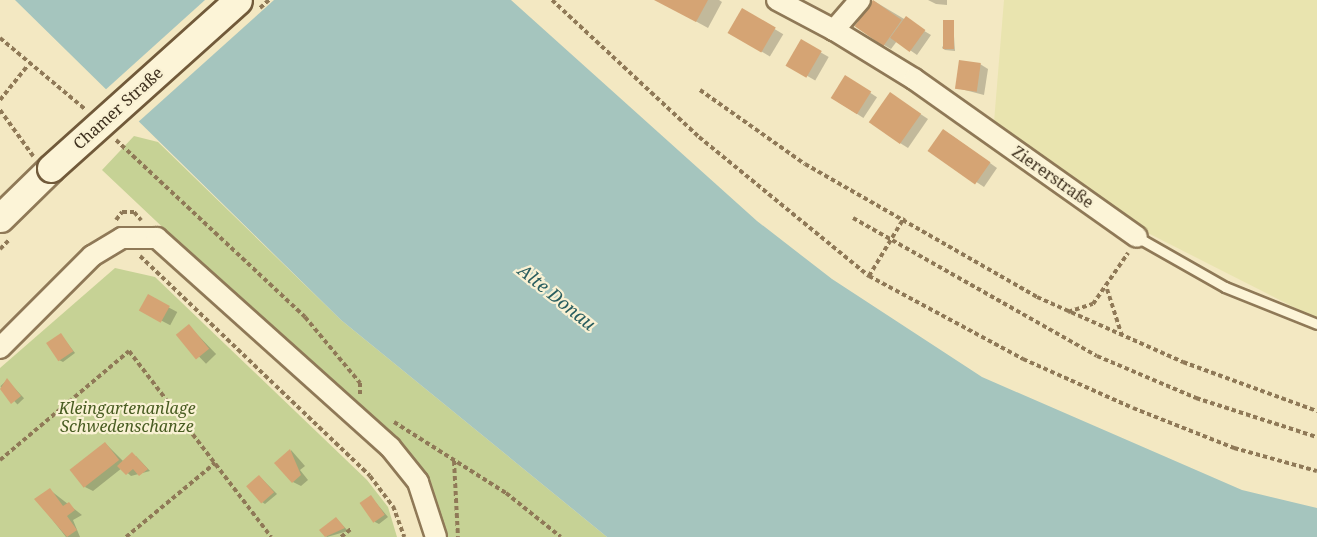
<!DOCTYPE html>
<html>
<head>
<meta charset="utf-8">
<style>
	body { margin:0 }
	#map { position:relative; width:1317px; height:537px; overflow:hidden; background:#f3e8c2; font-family:"Noto Serif",serif }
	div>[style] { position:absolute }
	.farmland>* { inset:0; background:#e9e4af }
	.green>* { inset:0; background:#c6d295 }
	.water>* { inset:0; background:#a5c5be }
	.pier>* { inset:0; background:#f3e8c2 }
	.shadow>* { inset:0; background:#0003; transform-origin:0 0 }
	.building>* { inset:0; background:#d5a474; transform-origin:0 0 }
	.path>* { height:4px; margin-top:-2px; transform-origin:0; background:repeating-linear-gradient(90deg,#8f7957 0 4.5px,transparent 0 7.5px) }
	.roads { filter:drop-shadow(2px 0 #8f7957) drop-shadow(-2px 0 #8f7957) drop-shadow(0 2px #8f7957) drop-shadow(0 -2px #8f7957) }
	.lane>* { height:9px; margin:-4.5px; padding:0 4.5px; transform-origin:4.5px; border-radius:4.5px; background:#fcf4d7 }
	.street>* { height:20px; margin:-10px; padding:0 10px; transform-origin:10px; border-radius:10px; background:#fcf4d7 }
	.secondary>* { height:27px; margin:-13.5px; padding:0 13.5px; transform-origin:13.5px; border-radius:13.5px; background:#fcf4d7 }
	.path-bridge>* { height:4px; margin-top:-2px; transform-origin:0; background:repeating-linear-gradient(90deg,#8f7957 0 4.5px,transparent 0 7.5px) }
	.bridges { filter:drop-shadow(2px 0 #715a3a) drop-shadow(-2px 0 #715a3a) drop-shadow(0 2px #715a3a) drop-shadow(0 -2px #715a3a) }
	.secondary-bridge>* { height:27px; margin:-13.5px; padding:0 13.5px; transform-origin:13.5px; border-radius:13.5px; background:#fcf4d7 }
	span { translate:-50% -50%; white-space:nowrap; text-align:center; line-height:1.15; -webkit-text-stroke:4.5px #f9f1d3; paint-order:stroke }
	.street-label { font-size:16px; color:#3d2f1d }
	.park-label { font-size:16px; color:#485c21; font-style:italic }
	.water-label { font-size:18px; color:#2a5e5f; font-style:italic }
</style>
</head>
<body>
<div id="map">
	<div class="farmland">
		<div style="clip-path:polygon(1004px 0,1317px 0,1317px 319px,1142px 230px,994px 122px)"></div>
	</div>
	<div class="green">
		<div style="clip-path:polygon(134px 136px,158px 142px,341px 320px,607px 537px,441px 537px,406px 457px,102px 170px)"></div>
		<div style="clip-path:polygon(115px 268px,155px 277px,367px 480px,388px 507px,397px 537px,0 537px,0 368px)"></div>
	</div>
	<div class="water">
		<div style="clip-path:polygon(15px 0,511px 0,757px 221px,832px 279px,982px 377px,1242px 490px,1317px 508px,1317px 537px,607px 537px,341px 320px)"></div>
	</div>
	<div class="pier">
		<div style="clip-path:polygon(205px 0,274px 0,136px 124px,103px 92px)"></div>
	</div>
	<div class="shadow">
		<div style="clip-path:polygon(657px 0,719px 0,722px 2px,708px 28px)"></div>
		<div style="clip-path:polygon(928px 0,947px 0,947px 5px,936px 4px)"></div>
		<div style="clip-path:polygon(874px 1px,931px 35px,917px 55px,897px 41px,891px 49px,884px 45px)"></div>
		<div style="left:743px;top:10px;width:47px;height:26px;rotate:31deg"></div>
		<div style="clip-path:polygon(953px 22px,955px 51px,945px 50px,942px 48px)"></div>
		<div style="left:801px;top:41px;width:32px;height:27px;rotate:30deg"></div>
		<div style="clip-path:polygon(980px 64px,988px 69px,984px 95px,957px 88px)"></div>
		<div style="left:846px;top:77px;width:37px;height:25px;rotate:33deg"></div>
		<div style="clip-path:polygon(898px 99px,928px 119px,908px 148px,900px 143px)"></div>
		<div style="clip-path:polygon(951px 135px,997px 168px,984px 187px,929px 151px)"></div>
		<div style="left:149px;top:297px;width:32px;height:15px;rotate:28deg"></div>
		<div style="left:189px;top:326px;width:39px;height:14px;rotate:46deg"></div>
		<div style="clip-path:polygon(61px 335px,75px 353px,63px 362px,59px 360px)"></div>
		<div style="left:7px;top:380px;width:25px;height:9px;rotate:47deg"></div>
		<div style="clip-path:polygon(106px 444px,124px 462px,136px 456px,150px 471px,131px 476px,122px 468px,93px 491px,85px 487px)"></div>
		<div style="clip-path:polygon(291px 450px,305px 466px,300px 470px,308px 480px,301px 486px,293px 482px)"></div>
		<div style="clip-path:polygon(259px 476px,277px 494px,265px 504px,262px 502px)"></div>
		<div style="clip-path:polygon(50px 490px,82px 515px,73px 520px,80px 537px,66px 537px,36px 499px)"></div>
		<div style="clip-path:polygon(371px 497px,388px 517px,379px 524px,375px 522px)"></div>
		<div style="clip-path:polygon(336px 518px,348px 531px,327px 537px,321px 531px)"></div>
	</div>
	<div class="building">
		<div style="clip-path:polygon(654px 0,708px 0,696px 22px)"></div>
		<div style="left:873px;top:0;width:35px;height:32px;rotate:35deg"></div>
		<div style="left:742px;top:8px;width:39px;height:29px;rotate:30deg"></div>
		<div style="left:906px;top:16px;width:24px;height:27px;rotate:36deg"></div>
		<div style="left:943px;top:20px;width:11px;height:29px"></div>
		<div style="left:801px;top:39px;width:24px;height:31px;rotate:30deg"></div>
		<div style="left:959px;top:60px;width:22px;height:29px;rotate:8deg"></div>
		<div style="left:845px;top:75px;width:31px;height:27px;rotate:32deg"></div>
		<div style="left:890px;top:92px;width:38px;height:37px;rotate:35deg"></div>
		<div style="left:943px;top:129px;width:58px;height:27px;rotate:35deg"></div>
		<div style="left:148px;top:294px;width:25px;height:19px;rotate:29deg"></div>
		<div style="left:189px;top:324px;width:32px;height:17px;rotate:51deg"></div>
		<div style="left:61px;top:333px;width:22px;height:18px;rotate:56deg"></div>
		<div style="clip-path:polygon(7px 378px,21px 396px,11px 404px,0 389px)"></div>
		<div style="left:105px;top:442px;width:23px;height:45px;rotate:52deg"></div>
		<div style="clip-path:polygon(290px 449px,301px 475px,292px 483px,274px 463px)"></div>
		<div style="clip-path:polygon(132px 452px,148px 469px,139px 476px,133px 469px,126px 475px,117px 466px)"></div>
		<div style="left:259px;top:475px;width:23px;height:17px;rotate:49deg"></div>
		<div style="clip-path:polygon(50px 488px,63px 506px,69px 502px,75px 510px,67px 516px,77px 530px,67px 537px,34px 499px)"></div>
		<div style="left:371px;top:495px;width:24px;height:14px;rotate:55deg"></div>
		<div style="clip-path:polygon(336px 517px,345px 528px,325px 537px,319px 530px)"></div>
	</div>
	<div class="path">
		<div style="left:552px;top:0;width:201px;rotate:43deg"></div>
		<div style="left:699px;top:137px;width:220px;rotate:39.3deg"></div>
		<div style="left:869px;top:276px;width:175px;rotate:28.3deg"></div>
		<div style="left:1023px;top:359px;width:120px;rotate:24deg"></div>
		<div style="left:1133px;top:408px;width:109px;rotate:21.6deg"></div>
		<div style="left:1234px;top:448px;width:86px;rotate:15.5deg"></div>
		<div style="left:0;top:38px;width:111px;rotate:39.9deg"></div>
		<div style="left:700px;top:90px;width:128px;rotate:35.2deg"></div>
		<div style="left:805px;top:164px;width:267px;rotate:29.8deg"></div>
		<div style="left:1037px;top:297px;width:160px;rotate:24deg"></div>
		<div style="left:1183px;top:362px;width:143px;rotate:20.1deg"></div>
		<div style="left:0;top:100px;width:45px;rotate:-51.3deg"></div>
		<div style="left:0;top:110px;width:57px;rotate:54.3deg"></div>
		<div style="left:116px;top:140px;width:259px;rotate:43.1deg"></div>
		<div style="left:305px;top:317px;width:86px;rotate:50.2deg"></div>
		<div style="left:360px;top:383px;width:11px;rotate:90deg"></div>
		<div style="left:853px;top:218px;width:280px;rotate:29.5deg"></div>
		<div style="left:1097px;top:356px;width:108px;rotate:23deg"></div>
		<div style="left:1196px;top:398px;width:127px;rotate:17.9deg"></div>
		<div style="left:116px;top:220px;width:10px;rotate:-53deg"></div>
		<div style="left:122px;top:212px;width:12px"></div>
		<div style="left:134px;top:212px;width:11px;rotate:49deg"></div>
		<div style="left:0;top:249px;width:14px;rotate:-45deg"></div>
		<div style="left:140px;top:256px;width:318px;rotate:43.7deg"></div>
		<div style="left:370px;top:476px;width:38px;rotate:53deg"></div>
		<div style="left:393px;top:506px;width:33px;rotate:70deg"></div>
		<div style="left:869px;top:276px;width:68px;rotate:-58.9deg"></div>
		<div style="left:1107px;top:289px;width:49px;rotate:72.3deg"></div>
		<div style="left:1068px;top:312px;width:26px;rotate:-18deg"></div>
		<div style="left:1093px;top:304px;width:62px;rotate:-55.5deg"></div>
		<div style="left:394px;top:422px;width:133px;rotate:32.4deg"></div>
		<div style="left:506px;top:493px;width:70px;rotate:38.7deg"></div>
		<div style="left:0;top:460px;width:169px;rotate:-40.2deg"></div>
		<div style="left:129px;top:351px;width:234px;rotate:52.6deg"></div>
		<div style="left:454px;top:461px;width:76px;rotate:87deg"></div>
		<div style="left:126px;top:537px;width:116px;rotate:-39.7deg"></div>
		<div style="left:341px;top:537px;width:14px;rotate:-39deg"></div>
	</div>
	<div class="roads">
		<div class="lane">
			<div style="left:1137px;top:237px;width:101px;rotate:29.6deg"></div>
			<div style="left:1225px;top:287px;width:99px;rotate:21.9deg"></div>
		</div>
		<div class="street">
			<div style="left:777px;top:0;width:64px;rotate:27.8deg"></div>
			<div style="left:860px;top:0;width:40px;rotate:131deg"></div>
			<div style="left:834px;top:30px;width:94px;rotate:31.5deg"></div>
			<div style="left:914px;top:79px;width:273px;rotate:35.3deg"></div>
			<div style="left:0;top:348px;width:130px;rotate:-45deg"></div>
			<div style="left:92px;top:256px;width:35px;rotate:-31deg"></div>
			<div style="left:122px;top:238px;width:35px"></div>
			<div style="left:157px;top:238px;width:313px;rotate:41.9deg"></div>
			<div style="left:390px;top:447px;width:45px;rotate:51.3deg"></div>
			<div style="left:418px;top:482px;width:58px;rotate:71.9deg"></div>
		</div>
		<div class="secondary">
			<div style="left:0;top:218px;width:71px;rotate:-44.4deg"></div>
		</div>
	</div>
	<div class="path-bridge">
		<div style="left:260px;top:8px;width:12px;rotate:-42deg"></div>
	</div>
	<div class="bridges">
		<div class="secondary-bridge">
			<div style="left:51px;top:168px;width:251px;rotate:-41.9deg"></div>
		</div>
	</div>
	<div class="street-label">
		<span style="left:118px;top:108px;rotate:-42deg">Chamer Straße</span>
		<span style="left:1053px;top:177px;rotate:35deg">Ziererstraße</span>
	</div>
	<div class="park-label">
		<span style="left:127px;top:417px">Kleingartenanlage<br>Schwedenschanze</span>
	</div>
	<div class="water-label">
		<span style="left:557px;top:297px;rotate:39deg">Alte Donau</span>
	</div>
</div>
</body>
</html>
